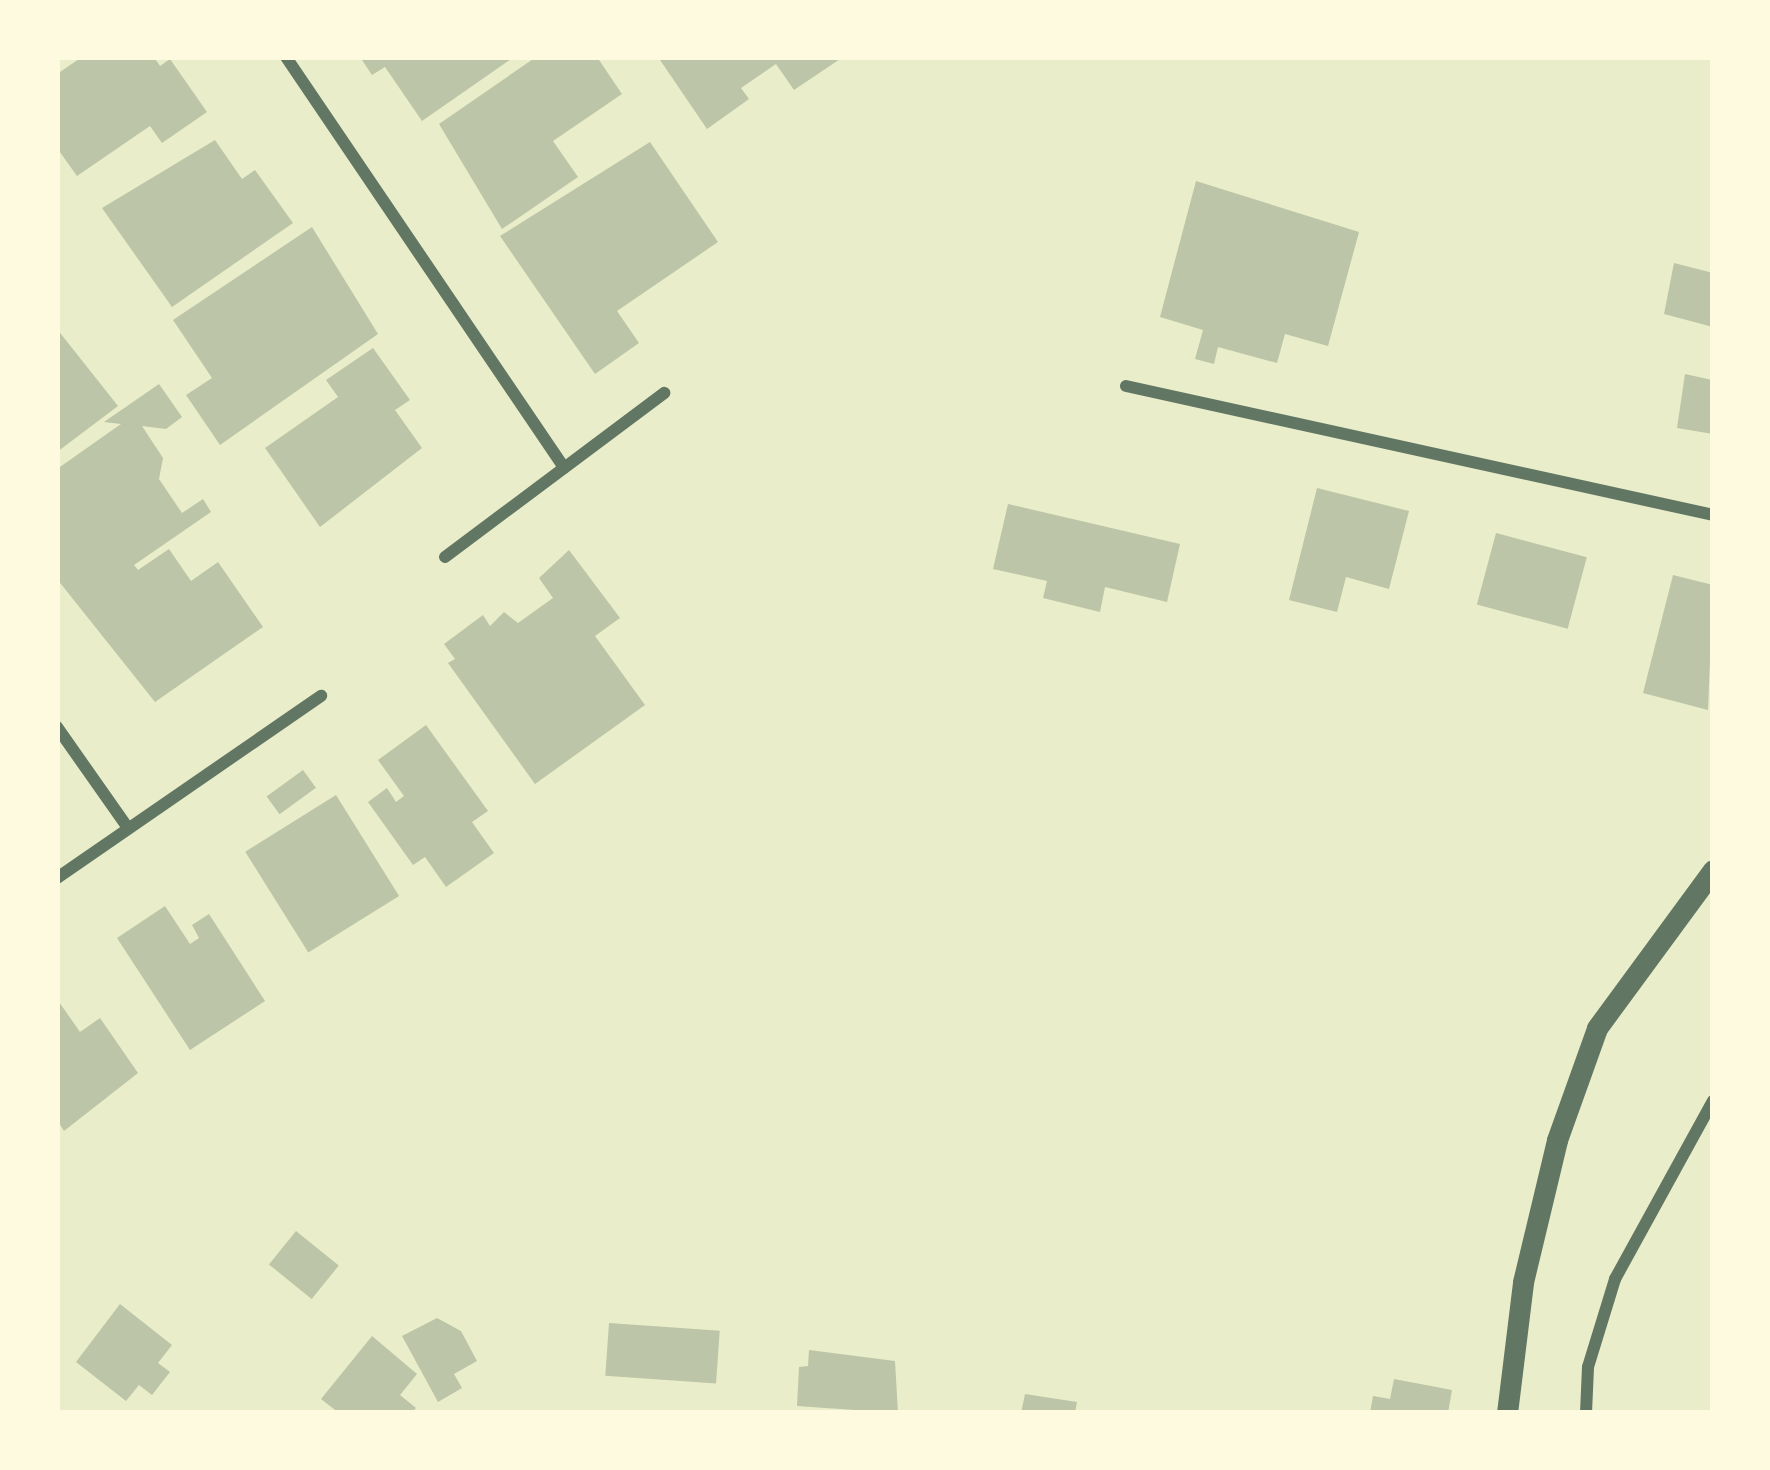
<!DOCTYPE html>
<html>
<head>
<meta charset="utf-8">
<style>
	body { margin:0 }
	#map { position:relative; width:1770px; height:1470px; overflow:hidden; background:#e9edc9; font-family:Figtree,sans-serif }
	div>[style] { position:absolute }
	.building>* { inset:0; background:#bcc5a7; transform-origin:0 0 }
	.minor>* { height:12px; margin:-6px; padding:0 6px; transform-origin:6px; border-radius:6px; background:#617663 }
	.tertiary>* { height:21px; margin:-10.5px; padding:0 10.5px; transform-origin:10.5px; border-radius:10.5px; background:#617663 }
	span { translate:-50% -50%; white-space:nowrap; text-align:center; line-height:1.15; -webkit-text-stroke:12px #fefae0; paint-order:stroke }
	.frame { position:absolute; inset:0; border:60px solid #fefae0; pointer-events:none }
</style>
</head>
<body>
<div id="map">
	<div class="building">
		<div style="clip-path:polygon(82px 57px,154px 57px,160px 66px,170px 59px,207px 112px,162px 143px,150px 126px,77px 176px,57px 148px,57px 74px)"></div>
		<div style="clip-path:polygon(360px 57px,514px 57px,422px 121px,385px 67px,372px 75px)"></div>
		<div style="clip-path:polygon(536px 57px,597px 57px,622px 94px,553px 141px,578px 177px,502px 229px,439px 124px)"></div>
		<div style="clip-path:polygon(658px 57px,843px 57px,794px 90px,776px 64px,741px 88px,749px 99px,707px 129px)"></div>
		<div style="clip-path:polygon(215px 140px,242px 179px,255px 170px,293px 223px,172px 307px,102px 208px)"></div>
		<div style="clip-path:polygon(650px 142px,718px 242px,617px 311px,639px 343px,595px 374px,500px 236px)"></div>
		<div style="clip-path:polygon(1196px 181px,1359px 232px,1328px 346px,1285px 334px,1277px 363px,1218px 347px,1214px 364px,1195px 359px,1203px 330px,1160px 317px)"></div>
		<div style="clip-path:polygon(312px 227px,378px 334px,220px 445px,186px 395px,212px 378px,173px 320px)"></div>
		<div style="clip-path:polygon(1674px 263px,1713px 273px,1713px 327px,1664px 314px)"></div>
		<div style="clip-path:polygon(57px 329px,118px 406px,57px 452px)"></div>
		<div style="clip-path:polygon(373px 348px,410px 400px,395px 410px,422px 448px,320px 527px,265px 448px,338px 397px,326px 380px)"></div>
		<div style="clip-path:polygon(1685px 374px,1712px 380px,1713px 434px,1677px 428px)"></div>
		<div style="clip-path:polygon(159px 384px,182px 417px,166px 429px,142px 426px,163px 458px,159px 479px,182px 513px,203px 499px,211px 512px,134px 565px,138px 570px,169px 549px,191px 581px,218px 562px,263px 627px,155px 702px,57px 579px,57px 469px,121px 424px,104px 422px)"></div>
		<div style="clip-path:polygon(1317px 488px,1409px 511px,1389px 589px,1346px 577px,1337px 612px,1289px 600px)"></div>
		<div style="clip-path:polygon(1008px 504px,1180px 544px,1167px 602px,1105px 587px,1100px 612px,1043px 598px,1047px 581px,993px 569px)"></div>
		<div style="left:1496px;top:533px;width:94px;height:74px;rotate:15deg"></div>
		<div style="clip-path:polygon(569px 550px,620px 618px,595px 636px,645px 705px,535px 784px,448px 663px,455px 659px,444px 644px,483px 615px,490px 626px,504px 612px,518px 623px,553px 598px,539px 578px)"></div>
		<div style="clip-path:polygon(1673px 575px,1713px 585px,1708px 710px,1643px 693px)"></div>
		<div style="clip-path:polygon(426px 725px,488px 811px,472px 822px,494px 853px,446px 887px,425px 857px,413px 865px,368px 802px,387px 788px,396px 802px,404px 796px,378px 760px)"></div>
		<div style="left:303px;top:770px;width:22px;height:45px;rotate:54deg"></div>
		<div style="left:336px;top:795px;width:119px;height:107px;rotate:58deg"></div>
		<div style="clip-path:polygon(165px 906px,190px 944px,199px 938px,192px 925px,209px 914px,265px 1001px,190px 1050px,117px 938px)"></div>
		<div style="clip-path:polygon(57px 999px,80px 1032px,100px 1018px,138px 1073px,64px 1131px,57px 1120px)"></div>
		<div style="left:296px;top:1231px;width:55px;height:43px;rotate:39deg"></div>
		<div style="clip-path:polygon(120px 1304px,172px 1345px,158px 1363px,170px 1372px,152px 1395px,139px 1385px,126px 1401px,76px 1362px)"></div>
		<div style="clip-path:polygon(437px 1318px,461px 1331px,477px 1361px,454px 1374px,462px 1388px,438px 1402px,402px 1336px)"></div>
		<div style="left:609px;top:1323px;width:111px;height:53px;rotate:4deg"></div>
		<div style="clip-path:polygon(372px 1336px,417px 1374px,400px 1395px,416px 1408px,411px 1413px,339px 1413px,321px 1399px)"></div>
		<div style="clip-path:polygon(809px 1350px,895px 1361px,898px 1413px,797px 1406px,799px 1367px,808px 1366px)"></div>
		<div style="clip-path:polygon(1394px 1379px,1452px 1390px,1448px 1413px,1370px 1413px,1373px 1396px,1390px 1399px)"></div>
		<div style="clip-path:polygon(1025px 1394px,1077px 1402px,1075px 1413px,1021px 1413px)"></div>
	</div>
	<div class="minor">
		<div style="left:286px;top:57px;width:496px;rotate:55.9deg"></div>
		<div style="left:1126px;top:386px;width:601px;rotate:12.39deg"></div>
		<div style="left:445px;top:557px;width:274px;rotate:-36.8deg"></div>
		<div style="left:57px;top:727px;width:123px;rotate:54.9deg"></div>
		<div style="left:57px;top:878px;width:321px;rotate:-34.6deg"></div>
		<div style="left:1586px;top:1413px;width:46px;rotate:-87.5deg"></div>
		<div style="left:1588px;top:1367px;width:92px;rotate:-72.9deg"></div>
		<div style="left:1615px;top:1279px;width:203px;rotate:-61.2deg"></div>
	</div>
	<div class="tertiary">
		<div style="left:1507px;top:1413px;width:132px;rotate:-83deg"></div>
		<div style="left:1523px;top:1282px;width:146px;rotate:-76.5deg"></div>
		<div style="left:1557px;top:1140px;width:119px;rotate:-70.3deg"></div>
		<div style="left:1597px;top:1028px;width:196px;rotate:-53.7deg"></div>
	</div>
	<div class="frame"></div>
</div>
</body>
</html>
